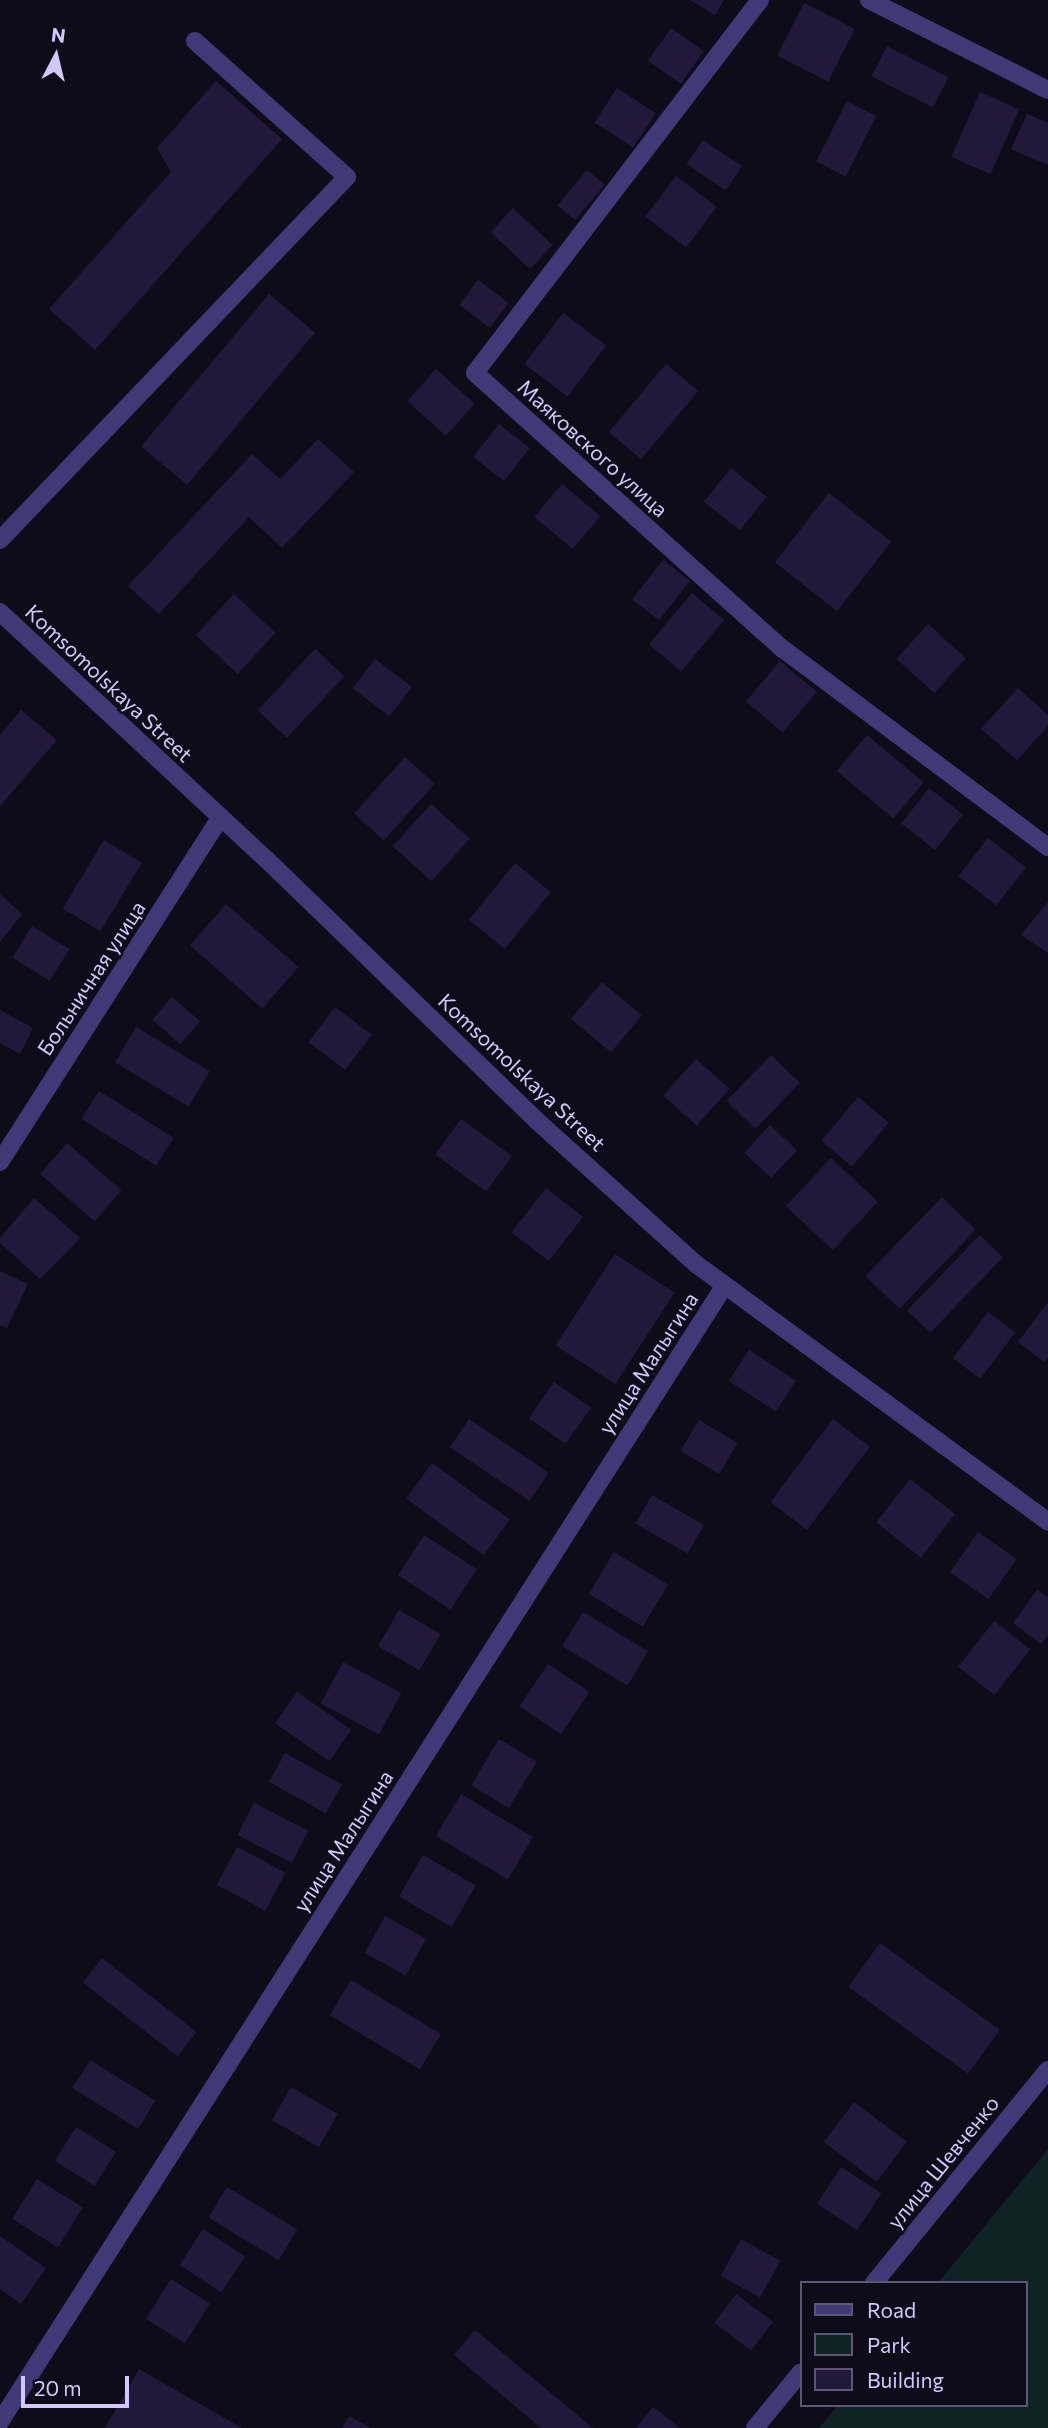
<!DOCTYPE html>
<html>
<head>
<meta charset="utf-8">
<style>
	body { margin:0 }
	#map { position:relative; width:1048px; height:2428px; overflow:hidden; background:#0f0c1a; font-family:Commissioner,sans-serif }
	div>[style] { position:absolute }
	.green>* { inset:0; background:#0f2324 }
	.building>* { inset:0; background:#22193a; transform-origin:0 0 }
	.service>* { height:18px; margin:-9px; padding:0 9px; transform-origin:9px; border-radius:9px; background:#403977 }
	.minor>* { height:18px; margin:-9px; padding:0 9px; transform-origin:9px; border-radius:9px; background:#403977 }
	.tertiary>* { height:18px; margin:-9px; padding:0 9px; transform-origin:9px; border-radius:9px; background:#403977 }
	span { translate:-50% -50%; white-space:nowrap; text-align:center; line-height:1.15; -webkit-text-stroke:5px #0f0c1a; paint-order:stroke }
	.street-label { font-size:21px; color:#d2c8fc }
	.legend { position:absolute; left:800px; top:2281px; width:228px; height:126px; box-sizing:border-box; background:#0f0c1a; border:2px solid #5d5774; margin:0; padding:9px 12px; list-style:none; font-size:21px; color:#d2c8fc }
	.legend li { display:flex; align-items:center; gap:14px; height:35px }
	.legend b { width:35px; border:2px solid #5d5774 }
	.north { position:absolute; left:21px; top:21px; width:70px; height:70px; -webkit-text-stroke:5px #0f0c1a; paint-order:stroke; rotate:7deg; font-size:19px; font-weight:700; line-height:28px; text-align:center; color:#d2c8fc }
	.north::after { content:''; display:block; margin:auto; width:24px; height:32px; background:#d2c8fc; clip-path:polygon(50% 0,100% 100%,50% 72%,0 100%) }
	.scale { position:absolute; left:21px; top:2376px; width:108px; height:32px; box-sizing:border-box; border:4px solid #d2c8fc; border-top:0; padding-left:9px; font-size:21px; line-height:24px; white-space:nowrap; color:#d2c8fc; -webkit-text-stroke:5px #0f0c1a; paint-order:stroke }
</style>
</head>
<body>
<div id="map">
	<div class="green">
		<div style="clip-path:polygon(1048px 2149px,1048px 2428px,819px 2428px,838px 2405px,1025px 2405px,1025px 2283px,938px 2283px)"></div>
	</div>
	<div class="building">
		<div style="clip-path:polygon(690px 0,724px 0,715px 15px)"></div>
		<div style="left:804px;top:3px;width:57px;height:59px;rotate:27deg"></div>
		<div style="left:671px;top:28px;width:40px;height:40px;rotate:35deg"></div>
		<div style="left:887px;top:46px;width:69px;height:34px;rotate:27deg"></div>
		<div style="clip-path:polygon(216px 81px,282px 139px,95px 350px,49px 309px,171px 172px,157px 148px)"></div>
		<div style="left:617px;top:88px;width:46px;height:41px;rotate:33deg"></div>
		<div style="left:980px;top:92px;width:43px;height:71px;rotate:24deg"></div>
		<div style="left:847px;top:101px;width:33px;height:68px;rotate:27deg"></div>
		<div style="clip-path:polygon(1027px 114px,1048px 123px,1048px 165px,1011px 149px)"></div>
		<div style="left:703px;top:140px;width:47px;height:29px;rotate:34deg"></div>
		<div style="left:587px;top:170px;width:23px;height:46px;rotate:40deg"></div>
		<div style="left:676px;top:176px;width:51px;height:51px;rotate:37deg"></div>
		<div style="left:513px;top:208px;width:54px;height:33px;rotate:43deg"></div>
		<div style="left:478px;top:280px;width:38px;height:31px;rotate:37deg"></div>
		<div style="left:269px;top:294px;width:60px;height:199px;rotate:40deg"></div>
		<div style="left:563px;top:313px;width:54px;height:64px;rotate:37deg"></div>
		<div style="left:666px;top:364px;width:42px;height:89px;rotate:40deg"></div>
		<div style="left:436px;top:369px;width:52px;height:43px;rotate:42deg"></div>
		<div style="left:499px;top:424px;width:39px;height:42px;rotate:38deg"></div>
		<div style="clip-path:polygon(318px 439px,354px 472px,282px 548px,249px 517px,159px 614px,128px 586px,252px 454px,280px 479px)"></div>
		<div style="left:731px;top:468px;width:46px;height:43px;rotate:39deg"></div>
		<div style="left:562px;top:484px;width:50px;height:43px;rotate:40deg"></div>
		<div style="left:829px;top:493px;width:79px;height:88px;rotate:38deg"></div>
		<div style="left:663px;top:560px;width:34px;height:50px;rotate:38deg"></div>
		<div style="left:692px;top:593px;width:42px;height:67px;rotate:40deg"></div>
		<div style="left:234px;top:594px;width:57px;height:56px;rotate:43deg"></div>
		<div style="left:928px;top:624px;width:51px;height:47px;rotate:42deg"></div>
		<div style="left:315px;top:649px;width:40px;height:84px;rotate:43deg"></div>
		<div style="left:375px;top:659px;width:46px;height:37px;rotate:37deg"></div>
		<div style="left:780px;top:661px;width:48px;height:53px;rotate:40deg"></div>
		<div style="clip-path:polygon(1018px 688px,1048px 715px,1048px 726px,1017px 760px,981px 729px)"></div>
		<div style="clip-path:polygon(21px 710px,57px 740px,0 806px,0 735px)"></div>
		<div style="left:867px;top:735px;width:74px;height:47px;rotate:40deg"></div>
		<div style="left:405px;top:757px;width:40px;height:76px;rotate:42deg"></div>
		<div style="left:929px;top:788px;width:43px;height:45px;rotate:38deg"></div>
		<div style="left:431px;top:804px;width:52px;height:57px;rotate:42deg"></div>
		<div style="left:988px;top:838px;width:48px;height:48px;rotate:38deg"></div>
		<div style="left:104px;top:840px;width:44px;height:80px;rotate:31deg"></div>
		<div style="left:515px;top:863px;width:46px;height:73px;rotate:39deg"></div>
		<div style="clip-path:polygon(0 894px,22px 914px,0 942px)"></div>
		<div style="clip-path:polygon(1048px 902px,1048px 953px,1021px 935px)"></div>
		<div style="left:226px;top:904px;width:96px;height:55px;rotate:41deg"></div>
		<div style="left:32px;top:926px;width:44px;height:37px;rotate:32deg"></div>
		<div style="left:602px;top:982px;width:52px;height:48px;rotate:40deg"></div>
		<div style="left:172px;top:997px;width:37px;height:30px;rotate:41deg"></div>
		<div style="left:335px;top:1007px;width:46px;height:44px;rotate:37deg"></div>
		<div style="clip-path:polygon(0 1010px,33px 1028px,20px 1054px,0 1043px)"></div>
		<div style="left:136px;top:1027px;width:86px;height:41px;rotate:31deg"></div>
		<div style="left:771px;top:1055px;width:40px;height:64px;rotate:44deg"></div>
		<div style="left:696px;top:1059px;width:45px;height:49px;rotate:42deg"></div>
		<div style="left:99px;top:1091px;width:88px;height:33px;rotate:32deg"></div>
		<div style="left:858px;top:1097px;width:40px;height:57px;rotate:40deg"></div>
		<div style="left:461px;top:1119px;width:63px;height:44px;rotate:36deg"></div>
		<div style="left:770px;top:1125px;width:37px;height:38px;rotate:43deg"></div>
		<div style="left:67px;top:1143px;width:72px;height:41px;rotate:41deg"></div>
		<div style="left:831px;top:1158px;width:64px;height:66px;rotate:43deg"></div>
		<div style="left:546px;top:1188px;width:47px;height:56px;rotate:38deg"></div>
		<div style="left:942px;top:1197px;width:47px;height:110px;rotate:44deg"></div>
		<div style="clip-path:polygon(34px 1198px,80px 1238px,40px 1279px,0 1243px,0 1238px)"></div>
		<div style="left:980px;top:1235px;width:32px;height:105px;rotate:44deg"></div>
		<div style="left:615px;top:1254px;width:71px;height:109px;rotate:33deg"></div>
		<div style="clip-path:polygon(0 1271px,28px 1284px,7px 1328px,0 1325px)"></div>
		<div style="clip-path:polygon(1048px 1302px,1048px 1357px,1044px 1362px,1018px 1342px)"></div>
		<div style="left:988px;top:1312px;width:34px;height:58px;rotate:37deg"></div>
		<div style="left:749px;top:1350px;width:56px;height:37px;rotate:33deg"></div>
		<div style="left:554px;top:1382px;width:45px;height:44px;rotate:35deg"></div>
		<div style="left:469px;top:1419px;width:96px;height:34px;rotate:34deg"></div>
		<div style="left:833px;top:1419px;width:46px;height:104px;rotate:37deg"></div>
		<div style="left:699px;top:1420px;width:45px;height:36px;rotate:31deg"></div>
		<div style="left:432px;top:1463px;width:96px;height:44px;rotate:36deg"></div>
		<div style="left:910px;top:1479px;width:57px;height:55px;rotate:38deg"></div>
		<div style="left:652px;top:1495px;width:60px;height:33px;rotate:30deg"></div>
		<div style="left:978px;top:1532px;width:47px;height:49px;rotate:35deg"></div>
		<div style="left:424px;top:1535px;width:63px;height:48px;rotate:33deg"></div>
		<div style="left:614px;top:1552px;width:63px;height:49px;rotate:31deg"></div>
		<div style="clip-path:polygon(1037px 1590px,1048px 1597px,1048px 1635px,1041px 1644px,1013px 1623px)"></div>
		<div style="left:399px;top:1610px;width:48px;height:42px;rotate:30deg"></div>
		<div style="left:583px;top:1612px;width:76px;height:40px;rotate:31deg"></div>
		<div style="left:994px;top:1621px;width:46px;height:58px;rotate:38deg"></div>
		<div style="left:343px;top:1662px;width:66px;height:47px;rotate:28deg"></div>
		<div style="left:548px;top:1664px;width:50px;height:51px;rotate:34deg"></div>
		<div style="left:297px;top:1692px;width:66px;height:38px;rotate:35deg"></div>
		<div style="left:499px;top:1739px;width:44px;height:54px;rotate:31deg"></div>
		<div style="left:285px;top:1753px;width:65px;height:33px;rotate:29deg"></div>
		<div style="left:461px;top:1794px;width:84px;height:49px;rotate:31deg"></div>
		<div style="left:254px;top:1803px;width:61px;height:36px;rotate:27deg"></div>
		<div style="left:237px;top:1847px;width:55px;height:43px;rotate:28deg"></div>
		<div style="left:423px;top:1855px;width:61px;height:48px;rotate:30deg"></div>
		<div style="left:385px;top:1916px;width:47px;height:42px;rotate:29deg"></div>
		<div style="left:880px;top:1943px;width:148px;height:54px;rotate:36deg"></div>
		<div style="left:102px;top:1958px;width:120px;height:31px;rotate:38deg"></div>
		<div style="left:351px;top:1980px;width:105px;height:41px;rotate:31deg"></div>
		<div style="left:90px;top:2060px;width:77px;height:33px;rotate:32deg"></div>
		<div style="left:291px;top:2087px;width:54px;height:38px;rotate:30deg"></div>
		<div style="left:854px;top:2102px;width:66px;height:50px;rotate:37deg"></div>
		<div style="left:76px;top:2127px;width:47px;height:40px;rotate:32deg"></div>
		<div style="left:841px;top:2167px;width:48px;height:44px;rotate:33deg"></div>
		<div style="left:37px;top:2179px;width:54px;height:47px;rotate:32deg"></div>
		<div style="left:227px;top:2187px;width:82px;height:36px;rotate:31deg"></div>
		<div style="left:203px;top:2229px;width:50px;height:43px;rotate:33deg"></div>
		<div style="clip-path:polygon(0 2236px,46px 2268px,21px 2304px,0 2289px)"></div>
		<div style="left:741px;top:2239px;width:45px;height:42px;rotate:29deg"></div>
		<div style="left:171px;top:2279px;width:46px;height:47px;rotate:32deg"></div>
		<div style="left:736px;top:2294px;width:46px;height:36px;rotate:37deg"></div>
		<div style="clip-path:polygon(475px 2330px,593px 2428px,541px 2428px,454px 2355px)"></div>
		<div style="clip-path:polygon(139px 2369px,242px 2428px,105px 2428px)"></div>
		<div style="clip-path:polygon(653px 2407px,680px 2428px,636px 2428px)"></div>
		<div style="clip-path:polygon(349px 2416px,371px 2428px,342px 2428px)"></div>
	</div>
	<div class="service">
		<div style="left:0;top:540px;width:502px;rotate:-46.29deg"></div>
		<div style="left:347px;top:177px;width:204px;rotate:-138.2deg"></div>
	</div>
	<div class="minor">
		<div style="left:760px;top:0;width:469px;rotate:127.4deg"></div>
		<div style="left:475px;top:373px;width:414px;rotate:41.9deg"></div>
		<div style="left:783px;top:649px;width:331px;rotate:36.8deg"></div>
		<div style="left:869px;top:0;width:200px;rotate:26.7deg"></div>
		<div style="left:0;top:612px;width:363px;rotate:42.9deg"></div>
		<div style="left:266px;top:859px;width:376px;rotate:44deg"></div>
		<div style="left:536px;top:1120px;width:215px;rotate:42deg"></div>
		<div style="left:696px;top:1264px;width:436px;rotate:36.2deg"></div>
		<div style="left:0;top:1162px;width:408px;rotate:-57.4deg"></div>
		<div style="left:0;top:2422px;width:1348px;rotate:-57.48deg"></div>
	</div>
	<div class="tertiary">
		<div style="left:874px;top:2283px;width:275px;rotate:-50.8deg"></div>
		<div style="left:755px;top:2428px;width:72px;rotate:-50.6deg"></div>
	</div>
	<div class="street-label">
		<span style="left:593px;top:448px;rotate:42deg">Маяковского улица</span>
		<span style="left:109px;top:683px;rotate:43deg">Komsomolskaya Street</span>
		<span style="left:91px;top:978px;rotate:-57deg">Больничная улица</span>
		<span style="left:522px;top:1072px;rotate:43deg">Komsomolskaya Street</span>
		<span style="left:648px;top:1363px;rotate:-57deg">улица Малыгина</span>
		<span style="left:343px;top:1841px;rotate:-57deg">улица Малыгина</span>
		<span style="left:943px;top:2162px;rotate:-51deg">улица Шевченко</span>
	</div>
	<ul class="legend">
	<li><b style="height:9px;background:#403977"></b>Road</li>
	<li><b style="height:19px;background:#0f2324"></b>Park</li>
	<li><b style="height:19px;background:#22193a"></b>Building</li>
	</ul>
	<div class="north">N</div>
	<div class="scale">20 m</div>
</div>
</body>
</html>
